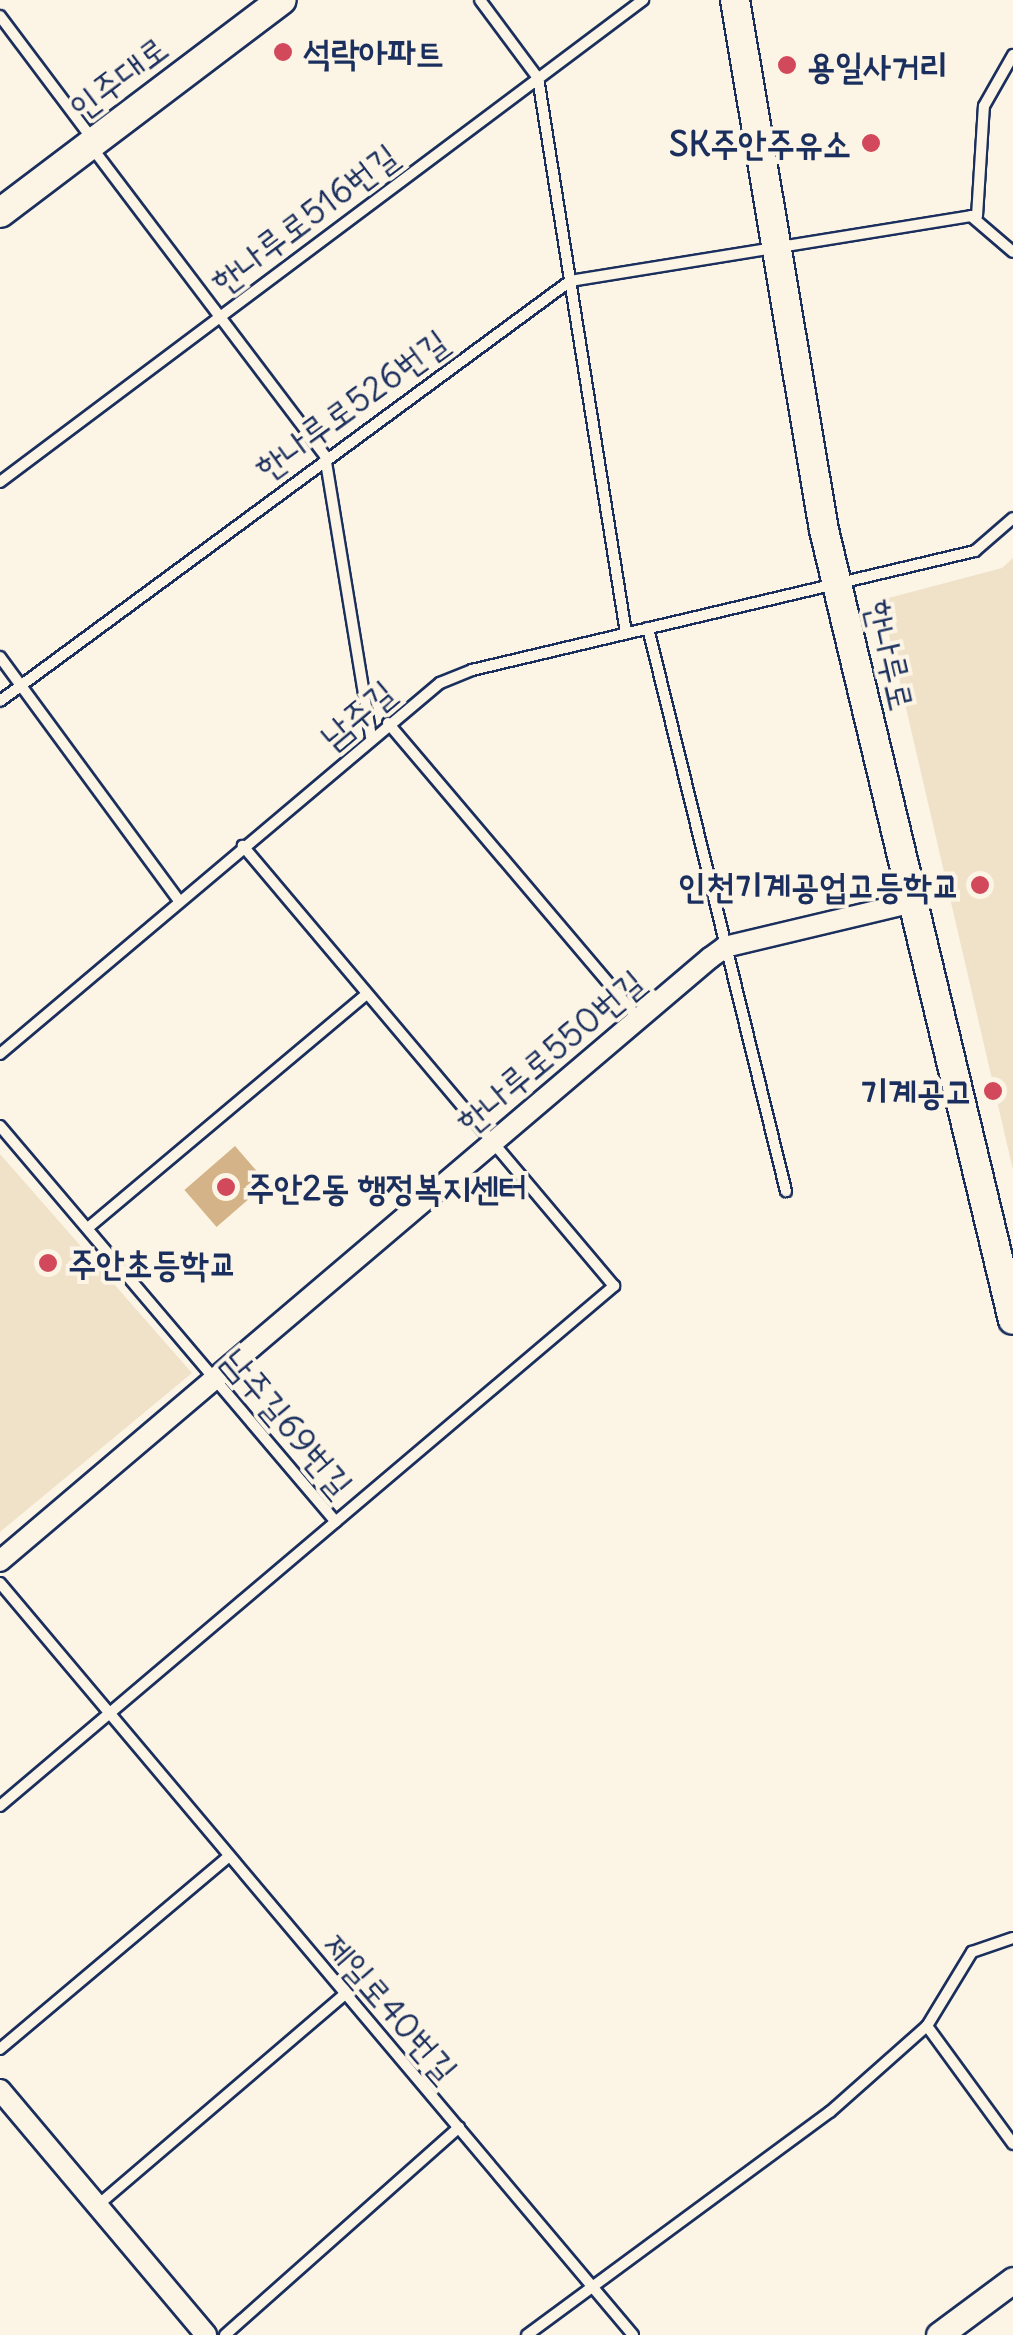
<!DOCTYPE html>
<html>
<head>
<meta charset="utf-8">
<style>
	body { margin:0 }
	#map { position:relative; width:1013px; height:2335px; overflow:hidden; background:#fcf5e5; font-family:Delius,"Poor Story",sans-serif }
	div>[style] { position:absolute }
	.built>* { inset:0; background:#f0e1c9 }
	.building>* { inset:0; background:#d3b387; transform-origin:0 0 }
	.roads { filter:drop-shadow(2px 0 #1b2f5e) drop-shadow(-2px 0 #1b2f5e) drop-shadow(0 2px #1b2f5e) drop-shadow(0 -2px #1b2f5e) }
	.service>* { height:10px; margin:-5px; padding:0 5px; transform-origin:5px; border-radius:5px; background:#fcf5e5 }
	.minor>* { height:20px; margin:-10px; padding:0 10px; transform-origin:10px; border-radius:10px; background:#fcf5e5 }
	.tertiary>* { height:25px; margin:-12.5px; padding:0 12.5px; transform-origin:12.5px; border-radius:12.5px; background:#fcf5e5 }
	.secondary>* { height:28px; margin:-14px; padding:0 14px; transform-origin:14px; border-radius:14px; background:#fcf5e5 }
	.dots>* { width:28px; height:28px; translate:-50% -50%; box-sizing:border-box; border:5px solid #fcf5e5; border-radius:50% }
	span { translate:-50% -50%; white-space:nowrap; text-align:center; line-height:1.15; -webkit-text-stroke:8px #fcf5e5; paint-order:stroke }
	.poi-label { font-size:35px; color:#1b2f5e; font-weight:700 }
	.left { translate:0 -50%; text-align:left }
	.right { translate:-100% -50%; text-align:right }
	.street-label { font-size:35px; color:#1b2f5e }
</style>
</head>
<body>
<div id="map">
	<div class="built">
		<div style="clip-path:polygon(1013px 558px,1013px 1170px,881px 600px,1002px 568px)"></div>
		<div style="clip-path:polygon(0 1154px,192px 1373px,0 1532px)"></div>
	</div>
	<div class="building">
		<div style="left:235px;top:1146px;width:49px;height:67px;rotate:49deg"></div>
	</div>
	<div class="roads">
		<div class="service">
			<div style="left:480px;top:0;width:97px;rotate:53.4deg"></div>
			<div style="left:538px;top:78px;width:562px;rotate:80.99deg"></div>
			<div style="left:0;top:16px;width:156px;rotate:53.1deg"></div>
			<div style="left:90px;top:145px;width:390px;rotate:52.9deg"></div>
			<div style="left:325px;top:456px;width:285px;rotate:80.7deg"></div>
			<div style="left:977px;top:216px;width:110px;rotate:-86.4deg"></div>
			<div style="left:984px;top:106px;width:59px;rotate:-60.4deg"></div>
			<div style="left:0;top:482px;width:804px;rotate:-36.86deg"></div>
			<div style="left:648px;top:628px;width:580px;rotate:76.23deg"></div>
			<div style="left:0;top:657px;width:303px;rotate:53.7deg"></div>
			<div style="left:0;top:701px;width:708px;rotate:-36.38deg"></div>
			<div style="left:570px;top:281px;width:406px;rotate:-9.2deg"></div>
			<div style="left:971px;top:216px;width:55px;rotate:40.6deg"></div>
			<div style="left:388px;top:723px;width:387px;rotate:49.7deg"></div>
			<div style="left:0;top:1054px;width:576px;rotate:-40.14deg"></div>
			<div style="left:440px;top:683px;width:35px;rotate:-22deg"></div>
			<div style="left:472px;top:670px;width:517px;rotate:-13.31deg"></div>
			<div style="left:975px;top:551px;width:50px;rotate:-41deg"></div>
			<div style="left:0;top:1126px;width:519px;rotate:49.69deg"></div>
			<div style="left:89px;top:1227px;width:359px;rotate:-40deg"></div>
			<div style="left:0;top:1583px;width:983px;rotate:49.91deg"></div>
			<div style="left:0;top:1806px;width:805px;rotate:-40.26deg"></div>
			<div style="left:614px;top:1286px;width:576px;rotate:-130.14deg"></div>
			<div style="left:927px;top:2026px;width:146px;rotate:53.9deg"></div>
			<div style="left:0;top:2049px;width:298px;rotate:-40.1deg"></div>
			<div style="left:98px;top:2205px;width:322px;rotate:-40.5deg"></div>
			<div style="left:225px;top:2335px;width:313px;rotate:-41.6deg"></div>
			<div style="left:527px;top:2335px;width:376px;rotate:-36.4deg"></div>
			<div style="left:830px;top:2112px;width:130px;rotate:-41.6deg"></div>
			<div style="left:927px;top:2026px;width:87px;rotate:-58.7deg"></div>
			<div style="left:972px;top:1952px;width:43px;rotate:-18.9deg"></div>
		</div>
		<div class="minor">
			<div style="left:0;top:1561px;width:932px;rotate:-40.34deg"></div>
			<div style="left:710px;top:958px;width:19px;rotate:-36deg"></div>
			<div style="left:725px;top:947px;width:189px;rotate:-13.4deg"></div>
			<div style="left:0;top:2090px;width:320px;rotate:49.9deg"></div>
		</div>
		<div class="tertiary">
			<div style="left:939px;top:2335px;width:92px;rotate:-36.6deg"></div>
		</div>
		<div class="secondary">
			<div style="left:735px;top:0;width:537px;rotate:80.47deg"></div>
			<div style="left:824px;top:530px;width:812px;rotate:76.55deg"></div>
			<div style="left:0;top:213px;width:353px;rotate:-37.1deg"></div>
		</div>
	</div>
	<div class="dots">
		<div style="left:283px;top:52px;background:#d1495b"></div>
		<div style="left:787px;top:65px;background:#d1495b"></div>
		<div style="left:871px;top:143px;background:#d1495b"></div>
		<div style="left:980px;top:885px;background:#d1495b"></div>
		<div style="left:993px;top:1091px;background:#d1495b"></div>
		<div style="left:226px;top:1187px;background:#d1495b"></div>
		<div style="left:48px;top:1263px;background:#d1495b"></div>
	</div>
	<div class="poi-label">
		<span class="left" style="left:303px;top:52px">석락아파트</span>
		<span class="left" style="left:807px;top:65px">용일사거리</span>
		<span class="right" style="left:851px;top:143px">SK주안주유소</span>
		<span class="right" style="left:960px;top:885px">인천기계공업고등학교</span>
		<span class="right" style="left:973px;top:1091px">기계공고</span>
		<span class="left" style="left:246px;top:1187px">주안2동 행정복지센터</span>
		<span class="left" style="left:68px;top:1263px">주안초등학교</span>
	</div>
	<div class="street-label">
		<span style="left:118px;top:77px;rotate:-37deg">인주대로</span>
		<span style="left:304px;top:218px;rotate:-37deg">한나루로516번길</span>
		<span style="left:351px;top:404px;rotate:-36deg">한나루로526번길</span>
		<span style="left:891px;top:655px;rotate:77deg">한나루로</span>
		<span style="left:357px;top:714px;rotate:-40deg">남주길</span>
		<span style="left:550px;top:1051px;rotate:-40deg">한나루로550번길</span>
		<span style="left:288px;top:1422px;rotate:50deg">남주길69번길</span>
		<span style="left:391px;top:2007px;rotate:49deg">제일로40번길</span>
	</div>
</div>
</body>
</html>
